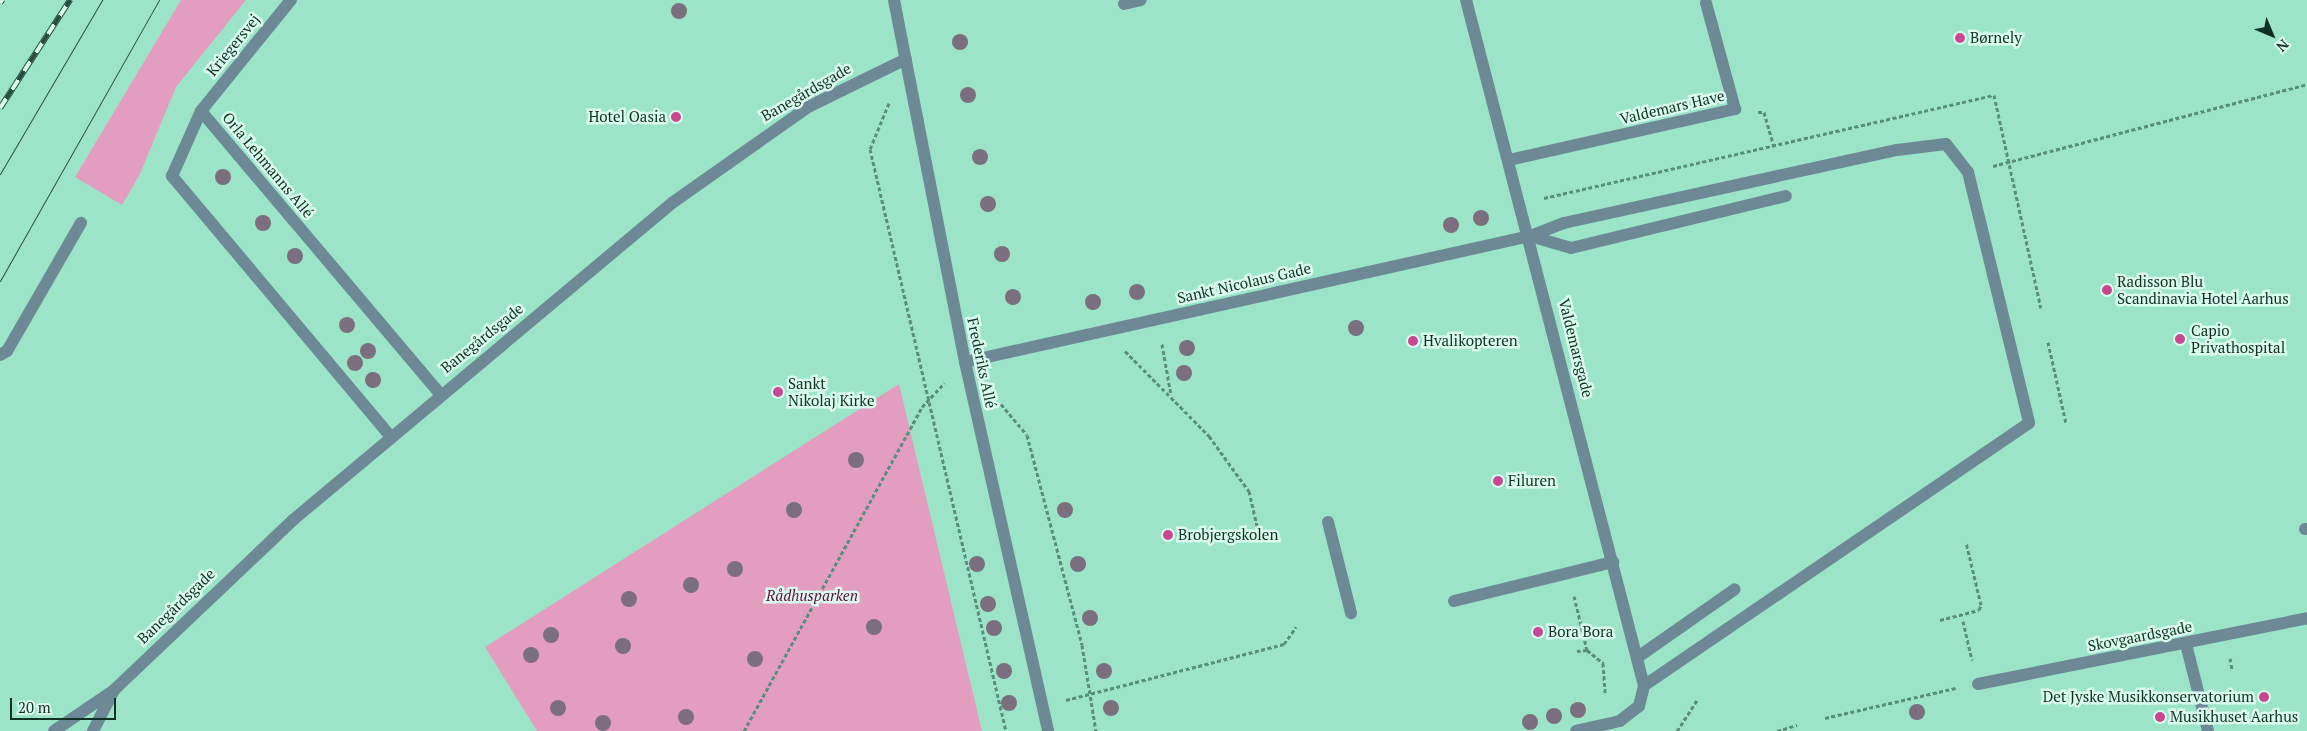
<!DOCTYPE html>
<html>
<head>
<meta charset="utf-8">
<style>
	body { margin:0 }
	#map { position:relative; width:2307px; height:731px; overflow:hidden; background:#9be4c8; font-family:"PT Serif",serif }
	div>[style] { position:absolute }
	.green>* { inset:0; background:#e39ebf }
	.path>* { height:3px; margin-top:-1.5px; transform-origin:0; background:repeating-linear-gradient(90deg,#598e7b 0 4px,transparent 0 6.5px) }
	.minor>* { height:12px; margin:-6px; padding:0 6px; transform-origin:6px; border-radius:6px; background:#6d8996 }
	.tram>* { height:1px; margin:-0.5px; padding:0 0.5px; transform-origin:0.5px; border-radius:0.5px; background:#284e41 }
	.rail>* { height:5.5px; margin-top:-2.75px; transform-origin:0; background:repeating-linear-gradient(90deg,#d9fcee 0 11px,#284e41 0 22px); box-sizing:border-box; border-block:1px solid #284e41 }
	.trees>* { width:16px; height:16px; margin:-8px; border-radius:50%; background:#7b6e7d }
	.dots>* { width:14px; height:14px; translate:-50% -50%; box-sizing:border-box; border:2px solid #d9fcee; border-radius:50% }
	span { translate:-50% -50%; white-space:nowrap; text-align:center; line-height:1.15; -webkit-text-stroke:5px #d9fcee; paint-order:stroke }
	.poi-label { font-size:15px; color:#113025 }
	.left { translate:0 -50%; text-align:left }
	.right { translate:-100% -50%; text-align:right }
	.street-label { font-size:15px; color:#113025 }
	.park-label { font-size:15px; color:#600d40; font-style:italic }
	.north { position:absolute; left:2247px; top:10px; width:50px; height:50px; -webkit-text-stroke:4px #d9fcee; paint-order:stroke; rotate:135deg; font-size:14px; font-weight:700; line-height:20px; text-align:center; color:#113025 }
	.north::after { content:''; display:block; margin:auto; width:18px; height:22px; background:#113025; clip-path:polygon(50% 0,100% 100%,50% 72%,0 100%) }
	.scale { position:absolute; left:10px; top:698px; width:106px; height:22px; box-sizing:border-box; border:2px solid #113025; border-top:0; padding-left:6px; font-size:15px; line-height:18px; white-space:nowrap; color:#113025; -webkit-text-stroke:4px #d9fcee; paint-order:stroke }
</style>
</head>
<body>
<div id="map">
	<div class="green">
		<div style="clip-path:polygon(181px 0,246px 0,176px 87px,140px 174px,122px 205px,75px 177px)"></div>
		<div style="clip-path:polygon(899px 384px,982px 731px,537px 731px,485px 647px)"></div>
	</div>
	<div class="path">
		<div style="left:889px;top:103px;width:50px;rotate:112.4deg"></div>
		<div style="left:870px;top:149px;width:598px;rotate:76.85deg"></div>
		<div style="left:1758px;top:112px;width:6px"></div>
		<div style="left:1764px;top:112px;width:35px;rotate:74deg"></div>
		<div style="left:1993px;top:166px;width:325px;rotate:-14.6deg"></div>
		<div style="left:1544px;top:198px;width:462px;rotate:-12.9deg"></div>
		<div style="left:1994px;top:95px;width:218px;rotate:77.6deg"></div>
		<div style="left:2048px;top:342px;width:83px;rotate:77.5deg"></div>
		<div style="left:1162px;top:344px;width:52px;rotate:80deg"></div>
		<div style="left:1125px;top:351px;width:120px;rotate:45.3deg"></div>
		<div style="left:1209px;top:436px;width:68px;rotate:54deg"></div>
		<div style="left:1249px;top:491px;width:49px;rotate:77.1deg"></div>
		<div style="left:1001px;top:404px;width:40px;rotate:50deg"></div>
		<div style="left:1027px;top:435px;width:217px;rotate:75.3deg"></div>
		<div style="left:1082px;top:645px;width:87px;rotate:80.8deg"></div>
		<div style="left:1574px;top:596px;width:56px;rotate:76.5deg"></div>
		<div style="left:1587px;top:650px;width:10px;rotate:174deg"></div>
		<div style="left:1940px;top:620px;width:40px;rotate:-14.4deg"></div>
		<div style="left:1979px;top:610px;width:5px;rotate:-68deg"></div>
		<div style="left:1981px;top:605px;width:65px;rotate:-103.4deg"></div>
		<div style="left:1963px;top:621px;width:40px;rotate:77deg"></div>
		<div style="left:1587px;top:650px;width:21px;rotate:39deg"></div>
		<div style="left:1603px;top:663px;width:32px;rotate:86deg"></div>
		<div style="left:2230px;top:658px;width:11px;rotate:80deg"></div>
		<div style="left:1066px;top:700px;width:225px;rotate:-14.4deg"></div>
		<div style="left:1284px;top:644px;width:21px;rotate:-55deg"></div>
		<div style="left:1825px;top:718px;width:134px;rotate:-12.9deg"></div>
		<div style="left:744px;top:731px;width:370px;rotate:-61.2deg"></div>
		<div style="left:922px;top:407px;width:33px;rotate:-47deg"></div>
		<div style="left:1677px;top:731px;width:38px;rotate:-57deg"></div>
		<div style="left:1777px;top:731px;width:21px;rotate:-17deg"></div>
	</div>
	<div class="minor">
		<div style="left:894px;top:0;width:369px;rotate:78.9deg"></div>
		<div style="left:965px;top:362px;width:378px;rotate:77.3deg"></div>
		<div style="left:1466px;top:0;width:709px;rotate:75.45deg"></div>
		<div style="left:1644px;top:686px;width:21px;rotate:104deg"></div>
		<div style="left:1639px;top:706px;width:24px;rotate:142deg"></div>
		<div style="left:1620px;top:721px;width:45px;rotate:167.2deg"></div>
		<div style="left:1124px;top:4px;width:17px;rotate:-13deg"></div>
		<div style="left:201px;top:111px;width:143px;rotate:-51deg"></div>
		<div style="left:1509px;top:160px;width:232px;rotate:-12.7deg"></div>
		<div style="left:1735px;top:109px;width:110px;rotate:-105.3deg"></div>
		<div style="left:1530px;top:236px;width:43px;rotate:16.3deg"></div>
		<div style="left:1571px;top:248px;width:221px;rotate:-13.6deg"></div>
		<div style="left:0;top:355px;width:8px;rotate:-30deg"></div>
		<div style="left:7px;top:351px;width:148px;rotate:-60deg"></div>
		<div style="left:965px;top:362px;width:579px;rotate:-12.57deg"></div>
		<div style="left:1530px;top:236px;width:36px;rotate:-21deg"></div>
		<div style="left:1564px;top:223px;width:341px;rotate:-12.4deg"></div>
		<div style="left:1897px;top:150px;width:49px;rotate:-7deg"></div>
		<div style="left:1946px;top:144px;width:36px;rotate:52deg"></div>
		<div style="left:1968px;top:172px;width:258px;rotate:76.3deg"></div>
		<div style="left:2029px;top:423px;width:466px;rotate:145.7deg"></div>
		<div style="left:391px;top:437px;width:341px;rotate:-130deg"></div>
		<div style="left:172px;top:176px;width:71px;rotate:-66deg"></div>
		<div style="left:201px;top:111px;width:370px;rotate:49.8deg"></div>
		<div style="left:1328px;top:522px;width:94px;rotate:75.8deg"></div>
		<div style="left:2305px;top:529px;width:2px"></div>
		<div style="left:1454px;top:601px;width:164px;rotate:-13.8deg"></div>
		<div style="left:2186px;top:644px;width:90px;rotate:75.8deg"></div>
		<div style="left:1638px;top:657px;width:118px;rotate:-35deg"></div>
		<div style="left:1978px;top:684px;width:336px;rotate:-11.3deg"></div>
		<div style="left:54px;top:731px;width:73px;rotate:-34.3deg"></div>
		<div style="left:114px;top:690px;width:247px;rotate:-43.5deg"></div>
		<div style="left:293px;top:520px;width:494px;rotate:-39.9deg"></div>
		<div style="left:672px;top:203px;width:166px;rotate:-35.2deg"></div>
		<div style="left:808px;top:107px;width:109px;rotate:-26.1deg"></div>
		<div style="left:93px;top:731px;width:44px;rotate:-62.9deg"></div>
	</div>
	<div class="tram">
		<div style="left:0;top:174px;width:202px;rotate:-59.6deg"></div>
		<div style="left:0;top:281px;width:323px;rotate:-60.5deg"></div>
	</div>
	<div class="rail">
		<div style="left:0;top:3px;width:4px;rotate:-56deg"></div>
		<div style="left:0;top:108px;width:129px;rotate:-57.1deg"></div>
	</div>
	<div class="trees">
		<div style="left:679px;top:11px"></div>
		<div style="left:960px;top:42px"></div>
		<div style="left:968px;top:95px"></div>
		<div style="left:980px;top:157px"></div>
		<div style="left:223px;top:177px"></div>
		<div style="left:988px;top:204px"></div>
		<div style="left:1481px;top:218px"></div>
		<div style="left:263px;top:223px"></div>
		<div style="left:1451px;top:225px"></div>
		<div style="left:1002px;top:254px"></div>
		<div style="left:295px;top:256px"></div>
		<div style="left:1137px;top:292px"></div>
		<div style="left:1013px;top:297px"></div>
		<div style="left:1093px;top:302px"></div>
		<div style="left:347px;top:325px"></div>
		<div style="left:1356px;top:328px"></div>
		<div style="left:1187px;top:348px"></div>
		<div style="left:368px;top:351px"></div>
		<div style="left:355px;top:363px"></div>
		<div style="left:1184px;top:373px"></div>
		<div style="left:373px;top:380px"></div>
		<div style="left:856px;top:460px"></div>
		<div style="left:794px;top:510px"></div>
		<div style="left:1065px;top:510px"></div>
		<div style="left:977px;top:564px"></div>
		<div style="left:1078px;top:564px"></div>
		<div style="left:735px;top:569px"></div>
		<div style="left:691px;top:585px"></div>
		<div style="left:629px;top:599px"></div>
		<div style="left:988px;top:604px"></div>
		<div style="left:1090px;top:618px"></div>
		<div style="left:874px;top:627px"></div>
		<div style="left:994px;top:628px"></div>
		<div style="left:551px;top:635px"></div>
		<div style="left:623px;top:646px"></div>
		<div style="left:531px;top:655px"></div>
		<div style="left:755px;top:659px"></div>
		<div style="left:1004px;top:671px"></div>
		<div style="left:1104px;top:671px"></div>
		<div style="left:1009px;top:703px"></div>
		<div style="left:558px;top:708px"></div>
		<div style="left:1111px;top:708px"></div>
		<div style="left:1578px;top:710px"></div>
		<div style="left:1917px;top:712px"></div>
		<div style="left:1554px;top:716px"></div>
		<div style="left:686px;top:717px"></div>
		<div style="left:1530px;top:722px"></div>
		<div style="left:603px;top:723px"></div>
	</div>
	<div class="dots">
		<div style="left:1960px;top:38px;background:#c84791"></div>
		<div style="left:676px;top:117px;background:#c84791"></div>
		<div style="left:2107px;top:290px;background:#c84791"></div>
		<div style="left:2180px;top:339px;background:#c84791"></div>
		<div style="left:1413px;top:341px;background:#c84791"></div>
		<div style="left:778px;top:392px;background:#c84791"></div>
		<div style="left:1498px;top:481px;background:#c84791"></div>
		<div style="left:1168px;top:535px;background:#c84791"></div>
		<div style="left:1538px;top:632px;background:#c84791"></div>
		<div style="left:2264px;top:697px;background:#c84791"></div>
		<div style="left:2160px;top:717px;background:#c84791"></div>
	</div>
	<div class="poi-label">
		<span class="left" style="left:1970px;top:38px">Børnely</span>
		<span class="right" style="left:666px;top:117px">Hotel Oasia</span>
		<span class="left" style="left:2117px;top:290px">Radisson Blu<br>Scandinavia Hotel Aarhus</span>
		<span class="left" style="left:2191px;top:339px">Capio<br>Privathospital</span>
		<span class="left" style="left:1423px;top:341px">Hvalikopteren</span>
		<span class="left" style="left:788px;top:392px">Sankt<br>Nikolaj Kirke</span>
		<span class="left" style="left:1508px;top:481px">Filuren</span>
		<span class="left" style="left:1178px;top:535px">Brobjergskolen</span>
		<span class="left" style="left:1548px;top:632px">Bora Bora</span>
		<span class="right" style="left:2254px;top:697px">Det Jyske Musikkonservatorium</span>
		<span class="left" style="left:2170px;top:717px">Musikhuset Aarhus</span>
	</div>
	<div class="street-label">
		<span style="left:233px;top:45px;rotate:-51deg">Kriegersvej</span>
		<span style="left:806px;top:92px;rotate:-30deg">Banegårdsgade</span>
		<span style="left:1672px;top:107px;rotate:-13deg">Valdemars Have</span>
		<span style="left:268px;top:165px;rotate:50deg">Orla Lehmanns Allé</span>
		<span style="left:1244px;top:283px;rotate:-13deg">Sankt Nicolaus Gade</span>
		<span style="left:482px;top:338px;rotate:-39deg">Banegårdsgade</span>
		<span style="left:1576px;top:348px;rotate:76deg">Valdemarsgade</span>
		<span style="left:982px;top:363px;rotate:78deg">Frederiks Allé</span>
		<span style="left:176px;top:606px;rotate:-44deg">Banegårdsgade</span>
		<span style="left:2140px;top:636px;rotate:-11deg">Skovgaardsgade</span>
	</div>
	<div class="park-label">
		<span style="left:812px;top:596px">Rådhusparken</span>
	</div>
	<div class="north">N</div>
	<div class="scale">20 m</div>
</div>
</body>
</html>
